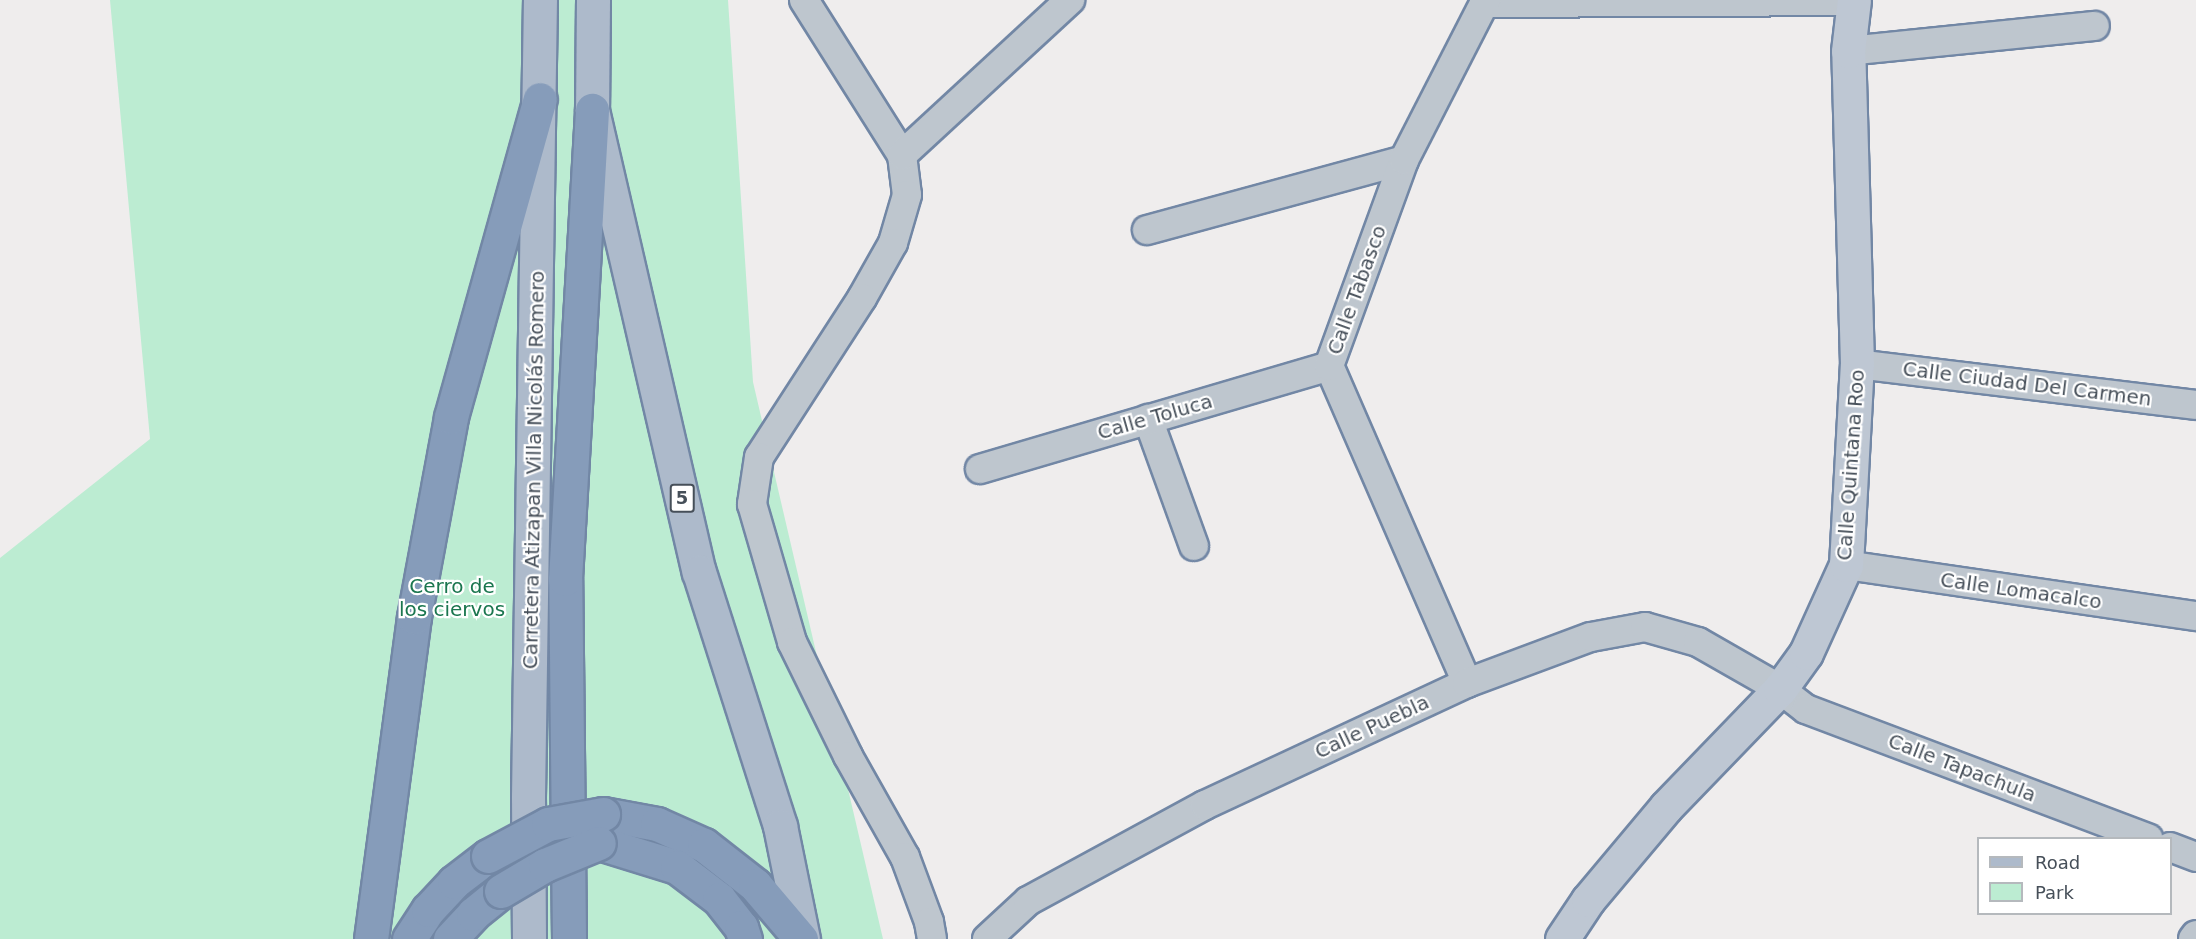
<!DOCTYPE html>
<html>
<head>
<meta charset="utf-8">
<style>
	body { margin:0 }
	#map { position:relative; width:2196px; height:939px; overflow:hidden; background:#efeded; font-family:"DejaVu Sans",sans-serif }
	div>[style] { position:absolute }
	.green>* { inset:0; background:#bcecd2 }
	.roads { filter:drop-shadow(2px 0 #7287a5) drop-shadow(-2px 0 #7287a5) drop-shadow(0 2px #7287a5) drop-shadow(0 -2px #7287a5) }
	.street>* { height:28px; margin:-14px; padding:0 14px; transform-origin:14px; border-radius:14px; background:#bec6ce }
	.secondary>* { height:33px; margin:-16.5px; padding:0 16.5px; transform-origin:16.5px; border-radius:16.5px; background:#bec7d3 }
	.primary>* { height:33px; margin:-16.5px; padding:0 16.5px; transform-origin:16.5px; border-radius:16.5px; background:#adbacb }
	.highway>* { height:33px; margin:-16.5px; padding:0 16.5px; transform-origin:16.5px; border-radius:16.5px; background:#869cba }
	.bridges { filter:drop-shadow(2px 0 #7287a5) drop-shadow(-2px 0 #7287a5) drop-shadow(0 2px #7287a5) drop-shadow(0 -2px #7287a5) }
	.highway-bridge>* { height:33px; margin:-16.5px; padding:0 16.5px; transform-origin:16.5px; border-radius:16.5px; background:#869cba }
	span { translate:-50% -50%; white-space:nowrap; text-align:center; line-height:1.15; -webkit-text-stroke:4.5px #fff; paint-order:stroke }
	.shield-label span { padding:2px 4px; background:#fff; border:2px solid; border-radius:4px; -webkit-text-stroke-width:0 }
	.shield-label { font-size:18px; color:#464f59; font-weight:700 }
	.street-label { font-size:20px; color:#464f59 }
	.park-label { font-size:20px; color:#1b764f }
	.legend { position:absolute; left:1977px; top:837px; width:195px; height:78px; box-sizing:border-box; background:#fff; border:2px solid #b5b9bd; margin:0; padding:8px 10px; list-style:none; font-size:18px; color:#464f59 }
	.legend li { display:flex; align-items:center; gap:12px; height:30px }
	.legend b { width:30px; border:2px solid #b5b9bd }
</style>
</head>
<body>
<div id="map">
	<div class="green">
		<div style="clip-path:polygon(110px 0,728px 0,753px 382px,883px 939px,0 939px,0 558px,150px 439px)"></div>
	</div>
	<div class="roads">
		<div class="street">
			<div style="left:804px;top:0;width:183px;rotate:57.7deg"></div>
			<div style="left:902px;top:155px;width:40px;rotate:82.9deg"></div>
			<div style="left:907px;top:195px;width:50px;rotate:106.3deg"></div>
			<div style="left:893px;top:243px;width:63px;rotate:119.4deg"></div>
			<div style="left:862px;top:298px;width:189px;rotate:122.9deg"></div>
			<div style="left:759px;top:457px;width:48px;rotate:98.5deg"></div>
			<div style="left:752px;top:504px;width:144px;rotate:73.8deg"></div>
			<div style="left:792px;top:642px;width:127px;rotate:63.8deg"></div>
			<div style="left:848px;top:756px;width:116px;rotate:60.6deg"></div>
			<div style="left:905px;top:857px;width:69px;rotate:69.7deg"></div>
			<div style="left:929px;top:922px;width:17px;rotate:80deg"></div>
			<div style="left:1484px;top:3px;width:370px;rotate:-0.3deg"></div>
			<div style="left:1848px;top:51px;width:248px;rotate:-5.8deg"></div>
			<div style="left:902px;top:155px;width:229px;rotate:-42.7deg"></div>
			<div style="left:1147px;top:230px;width:266px;rotate:-15.2deg"></div>
			<div style="left:1857px;top:364px;width:341px;rotate:6.9deg"></div>
			<div style="left:1148px;top:419px;width:135px;rotate:70.1deg"></div>
			<div style="left:980px;top:469px;width:364px;rotate:-16.4deg"></div>
			<div style="left:1846px;top:565px;width:354px;rotate:8.3deg"></div>
			<div style="left:1467px;top:683px;width:346px;rotate:-113.5deg"></div>
			<div style="left:1329px;top:366px;width:219px;rotate:-70deg"></div>
			<div style="left:1404px;top:160px;width:180px;rotate:-62.9deg"></div>
			<div style="left:2170px;top:847px;width:28px;rotate:21deg"></div>
			<div style="left:987px;top:939px;width:56px;rotate:-42.8deg"></div>
			<div style="left:1028px;top:901px;width:201px;rotate:-28.5deg"></div>
			<div style="left:1205px;top:805px;width:289px;rotate:-25deg"></div>
			<div style="left:1467px;top:683px;width:132px;rotate:-20.4deg"></div>
			<div style="left:1591px;top:637px;width:55px;rotate:-10.5deg"></div>
			<div style="left:1645px;top:627px;width:55px;rotate:15.8deg"></div>
			<div style="left:1698px;top:642px;width:95px;rotate:29.8deg"></div>
			<div style="left:1780px;top:689px;width:33px;rotate:38deg"></div>
			<div style="left:1806px;top:709px;width:366px;rotate:20.7deg"></div>
			<div style="left:2193px;top:939px;width:5px;rotate:-53deg"></div>
		</div>
		<div class="secondary">
			<div style="left:1562px;top:939px;width:47px;rotate:-56.3deg"></div>
			<div style="left:1588px;top:900px;width:121px;rotate:-50deg"></div>
			<div style="left:1666px;top:807px;width:164px;rotate:-46deg"></div>
			<div style="left:1780px;top:689px;width:44px;rotate:-54.2deg"></div>
			<div style="left:1806px;top:653px;width:97px;rotate:-65.6deg"></div>
			<div style="left:1846px;top:565px;width:201px;rotate:-86.9deg"></div>
			<div style="left:1857px;top:364px;width:313px;rotate:-91.6deg"></div>
			<div style="left:1848px;top:51px;width:51px;rotate:-83.3deg"></div>
		</div>
		<div class="primary">
			<div style="left:593px;top:0;width:110px;rotate:90.5deg"></div>
			<div style="left:592px;top:110px;width:474px;rotate:77deg"></div>
			<div style="left:699px;top:572px;width:267px;rotate:72.3deg"></div>
			<div style="left:780px;top:826px;width:115px;rotate:78.5deg"></div>
			<div style="left:529px;top:939px;width:142px;rotate:-90.4deg"></div>
			<div style="left:528px;top:797px;width:797px;rotate:-89.14deg"></div>
		</div>
		<div class="highway">
			<div style="left:603px;top:814px;width:55px;rotate:10.5deg"></div>
			<div style="left:657px;top:824px;width:51px;rotate:24.1deg"></div>
			<div style="left:704px;top:845px;width:65px;rotate:38.1deg"></div>
			<div style="left:755px;top:885px;width:71px;rotate:49.6deg"></div>
			<div style="left:599px;top:843px;width:82px;rotate:17.1deg"></div>
			<div style="left:677px;top:867px;width:53px;rotate:37.3deg"></div>
			<div style="left:719px;top:899px;width:36px;rotate:52deg"></div>
			<div style="left:741px;top:927px;width:13px;rotate:72deg"></div>
			<div style="left:371px;top:939px;width:325px;rotate:-82.4deg"></div>
			<div style="left:414px;top:617px;width:203px;rotate:-79.5deg"></div>
			<div style="left:451px;top:417px;width:330px;rotate:-74.4deg"></div>
			<div style="left:409px;top:939px;width:35px;rotate:-57deg"></div>
			<div style="left:428px;top:910px;width:38px;rotate:-47deg"></div>
			<div style="left:454px;top:882px;width:43px;rotate:-37.4deg"></div>
			<div style="left:450px;top:939px;width:34px;rotate:-47deg"></div>
			<div style="left:473px;top:914px;width:36px;rotate:-39deg"></div>
			<div style="left:569px;top:939px;width:360px;rotate:-90.6deg"></div>
			<div style="left:565px;top:579px;width:470px;rotate:-86.7deg"></div>
		</div>
	</div>
	<div class="bridges">
		<div class="highway-bridge">
			<div style="left:488px;top:856px;width:68px;rotate:-28.1deg"></div>
			<div style="left:548px;top:824px;width:56px;rotate:-10.3deg"></div>
			<div style="left:501px;top:891px;width:51px;rotate:-30.6deg"></div>
			<div style="left:545px;top:865px;width:58px;rotate:-22.2deg"></div>
		</div>
	</div>
	<div class="shield-label">
		<span style="left:682px;top:498px">5</span>
	</div>
	<div class="street-label">
		<span style="left:1357px;top:290px;rotate:-70deg">Calle Tabasco</span>
		<span style="left:2027px;top:384px;rotate:7deg">Calle Ciudad Del Carmen</span>
		<span style="left:1155px;top:417px;rotate:-16deg">Calle Toluca</span>
		<span style="left:1851px;top:465px;rotate:-86deg">Calle Quintana Roo</span>
		<span style="left:534px;top:470px;rotate:-89deg">Carretera Atizapan Villa Nicolás Romero</span>
		<span style="left:2021px;top:591px;rotate:8deg">Calle Lomacalco</span>
		<span style="left:1372px;top:727px;rotate:-25deg">Calle Puebla</span>
		<span style="left:1962px;top:768px;rotate:21deg">Calle Tapachula</span>
	</div>
	<div class="park-label">
		<span style="left:452px;top:598px">Cerro de<br>los ciervos</span>
	</div>
	<ul class="legend">
	<li><b style="height:8px;background:#adbacb"></b>Road</li>
	<li><b style="height:16px;background:#bcecd2"></b>Park</li>
	</ul>
</div>
</body>
</html>
